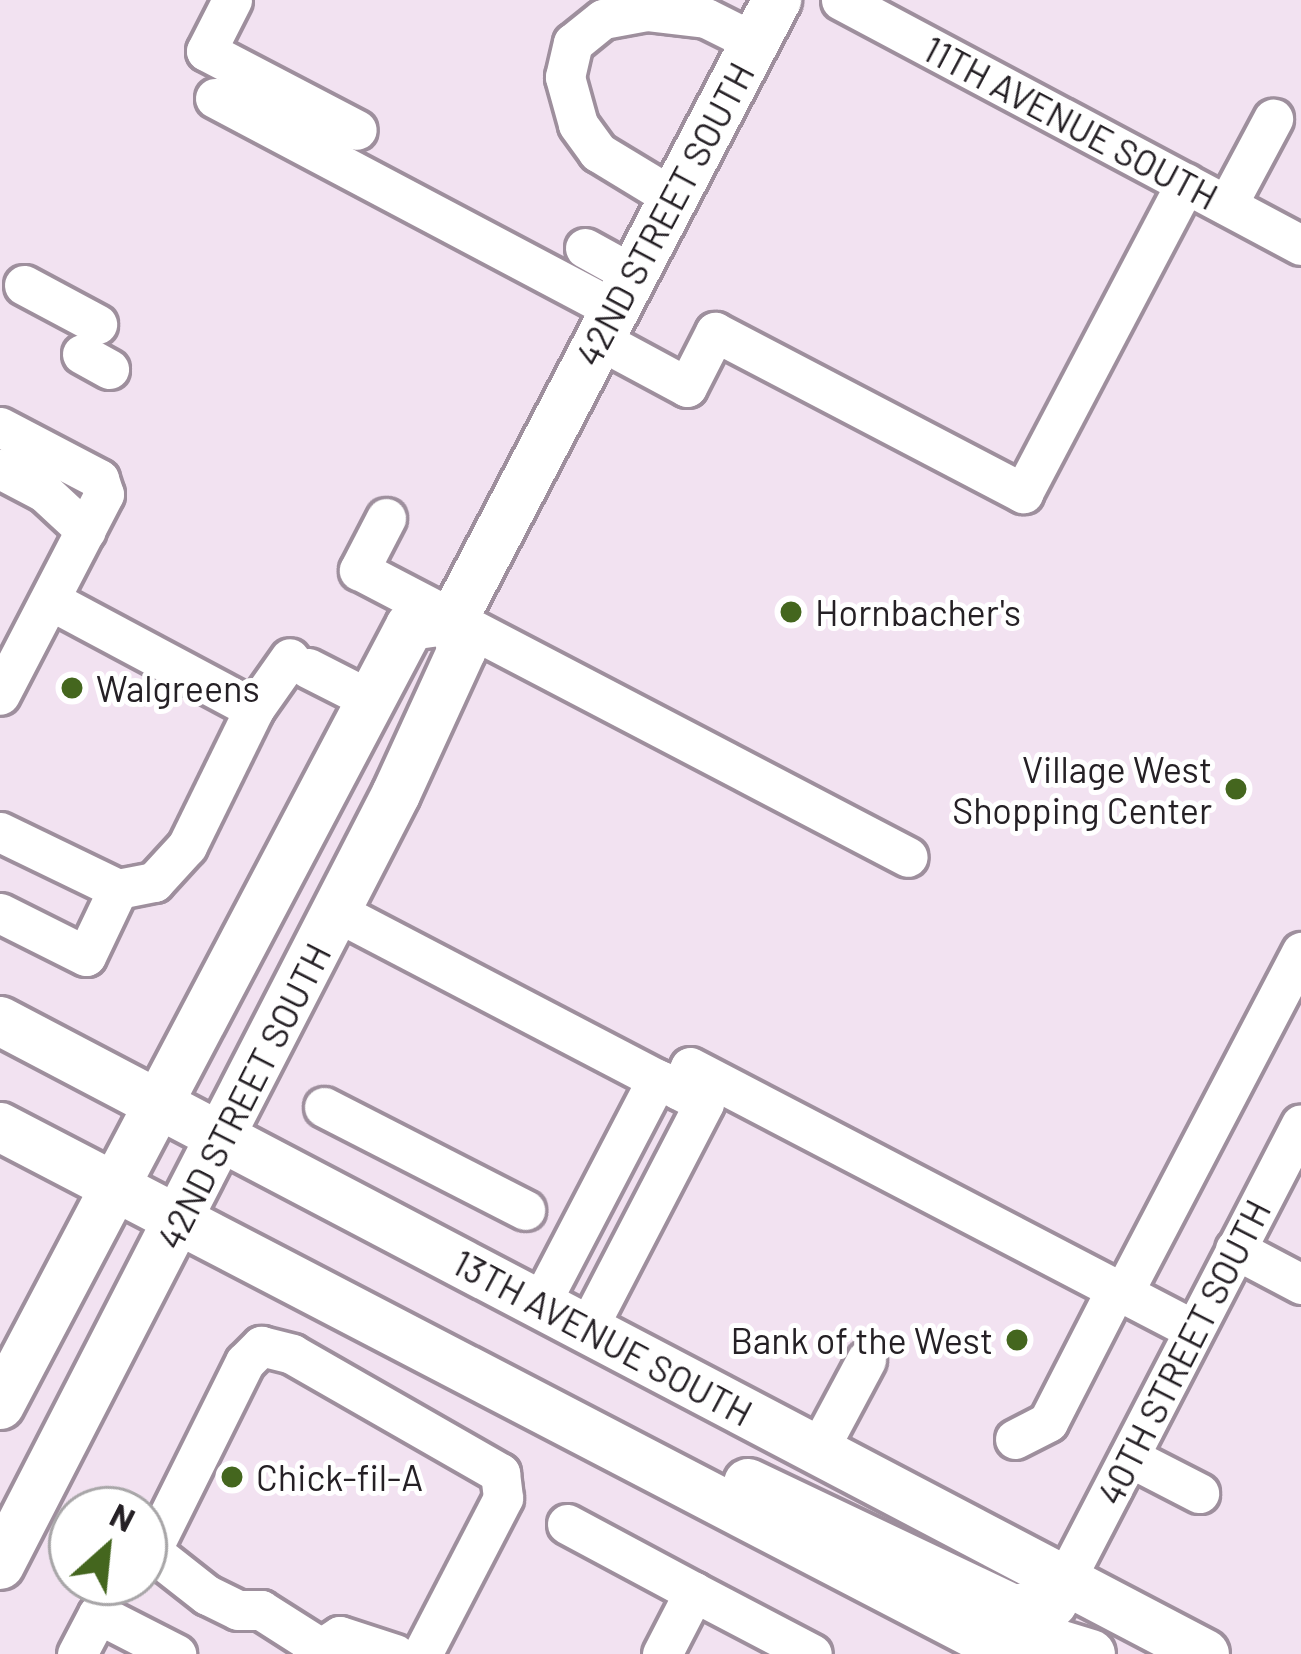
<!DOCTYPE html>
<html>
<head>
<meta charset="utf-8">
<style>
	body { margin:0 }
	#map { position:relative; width:1301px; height:1654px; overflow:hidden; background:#f2e2f1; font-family:Barlow,sans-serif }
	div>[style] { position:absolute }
	.roads { filter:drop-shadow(3px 0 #9e8f9d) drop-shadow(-3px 0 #9e8f9d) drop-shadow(0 3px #9e8f9d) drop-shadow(0 -3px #9e8f9d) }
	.minor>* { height:39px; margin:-19.5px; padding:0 19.5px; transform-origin:19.5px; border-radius:19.5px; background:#fff }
	.major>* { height:48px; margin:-24px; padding:0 24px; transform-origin:24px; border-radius:24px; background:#fff }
	.dots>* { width:33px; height:33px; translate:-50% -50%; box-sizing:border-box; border:6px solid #fff; border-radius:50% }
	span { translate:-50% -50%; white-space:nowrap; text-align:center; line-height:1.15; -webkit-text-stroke:10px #fff; paint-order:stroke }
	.street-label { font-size:36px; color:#252025 }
	.poi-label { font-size:36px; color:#252025 }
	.left { translate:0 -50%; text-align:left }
	.right { translate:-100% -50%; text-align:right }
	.north { position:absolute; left:48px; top:1486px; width:120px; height:120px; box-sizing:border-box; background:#fff; border:3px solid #a8a6a8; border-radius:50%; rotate:27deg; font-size:33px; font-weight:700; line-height:48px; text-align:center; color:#252025 }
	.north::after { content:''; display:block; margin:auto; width:42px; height:54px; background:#44661e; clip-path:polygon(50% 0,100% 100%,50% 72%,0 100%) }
</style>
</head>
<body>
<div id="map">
	<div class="roads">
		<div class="minor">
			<div style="left:232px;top:0;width:57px;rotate:117deg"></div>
			<div style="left:206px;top:51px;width:170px;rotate:27.6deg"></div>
			<div style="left:841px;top:0;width:521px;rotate:28.04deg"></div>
			<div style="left:215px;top:98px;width:450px;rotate:27.9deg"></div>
			<div style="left:672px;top:197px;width:87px;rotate:-148.7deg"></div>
			<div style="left:598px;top:152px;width:34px;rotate:-126deg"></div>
			<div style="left:578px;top:124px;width:49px;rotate:-105.5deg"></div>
			<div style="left:565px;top:77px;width:35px;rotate:-77deg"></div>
			<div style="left:573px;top:43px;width:38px;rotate:-39deg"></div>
			<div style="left:603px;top:19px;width:44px;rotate:-10.5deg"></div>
			<div style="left:646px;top:11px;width:60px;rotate:6.7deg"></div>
			<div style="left:706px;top:18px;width:54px;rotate:26.6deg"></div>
			<div style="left:1227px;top:205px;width:98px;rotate:-61.9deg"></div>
			<div style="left:585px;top:248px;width:54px;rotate:29deg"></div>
			<div style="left:24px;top:285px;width:83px;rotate:28.1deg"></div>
			<div style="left:598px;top:339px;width:101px;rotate:28.3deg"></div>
			<div style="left:687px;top:387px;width:62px;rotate:-63deg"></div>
			<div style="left:715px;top:332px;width:348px;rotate:27.6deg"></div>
			<div style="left:1023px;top:493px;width:350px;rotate:-62.3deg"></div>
			<div style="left:82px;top:354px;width:31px;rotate:29deg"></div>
			<div style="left:0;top:427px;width:112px;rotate:27.7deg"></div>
			<div style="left:99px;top:479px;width:16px;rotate:72deg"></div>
			<div style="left:104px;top:494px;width:226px;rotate:117.4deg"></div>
			<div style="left:0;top:469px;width:50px;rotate:27.6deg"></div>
			<div style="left:44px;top:492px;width:57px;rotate:42.9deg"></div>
			<div style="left:386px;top:518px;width:59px;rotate:117.4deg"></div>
			<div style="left:359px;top:570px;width:619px;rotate:27.6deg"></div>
			<div style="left:308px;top:668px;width:68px;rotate:26.9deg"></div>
			<div style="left:254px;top:709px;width:62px;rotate:-54.8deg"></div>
			<div style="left:0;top:832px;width:131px;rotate:25.8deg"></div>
			<div style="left:118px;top:889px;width:37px;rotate:-11deg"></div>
			<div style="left:154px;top:882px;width:49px;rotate:-47.5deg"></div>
			<div style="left:187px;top:846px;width:153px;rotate:-63.9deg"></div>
			<div style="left:254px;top:709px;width:231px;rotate:-151.9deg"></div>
			<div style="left:337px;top:912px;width:361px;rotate:27.6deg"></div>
			<div style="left:657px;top:1079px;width:254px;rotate:117.5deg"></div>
			<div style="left:0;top:913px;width:96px;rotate:26.6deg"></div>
			<div style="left:86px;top:956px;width:74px;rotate:-64.5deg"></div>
			<div style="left:679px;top:1090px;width:25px;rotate:-64deg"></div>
			<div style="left:690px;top:1067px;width:568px;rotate:27.56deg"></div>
			<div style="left:324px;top:1107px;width:226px;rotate:27.1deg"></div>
			<div style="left:1235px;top:1249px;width:75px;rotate:27.9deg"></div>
			<div style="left:1123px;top:1293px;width:385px;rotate:-62.4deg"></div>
			<div style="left:587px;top:1329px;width:254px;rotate:-62.6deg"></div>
			<div style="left:704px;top:1103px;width:47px;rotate:-152.4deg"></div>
			<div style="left:1015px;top:1439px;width:37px;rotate:-27deg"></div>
			<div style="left:1048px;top:1422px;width:149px;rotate:-62.9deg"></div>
			<div style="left:818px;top:1450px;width:102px;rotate:-61.9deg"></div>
			<div style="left:1129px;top:1457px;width:79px;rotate:27.2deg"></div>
			<div style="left:567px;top:1524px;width:144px;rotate:28.2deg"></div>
			<div style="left:1065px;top:1580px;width:513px;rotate:-62.64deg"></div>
			<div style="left:316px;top:1645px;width:65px;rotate:-147.5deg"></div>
			<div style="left:261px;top:1610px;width:23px;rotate:180deg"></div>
			<div style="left:238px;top:1610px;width:34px;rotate:-154deg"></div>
			<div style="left:207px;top:1595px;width:71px;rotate:-141.8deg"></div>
			<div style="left:151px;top:1551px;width:211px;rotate:-63.6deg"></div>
			<div style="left:245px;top:1362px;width:23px;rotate:-45deg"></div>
			<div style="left:261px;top:1346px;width:32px;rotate:14deg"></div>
			<div style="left:292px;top:1354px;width:240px;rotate:29.8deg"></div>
			<div style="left:500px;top:1473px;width:25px;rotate:83deg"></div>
			<div style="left:503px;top:1498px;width:176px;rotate:117.4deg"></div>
			<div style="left:77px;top:1654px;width:45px;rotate:-62.3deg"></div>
			<div style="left:98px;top:1614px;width:88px;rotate:27.1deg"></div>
			<div style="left:312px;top:1654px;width:33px;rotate:-33deg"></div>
			<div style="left:340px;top:1636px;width:58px;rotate:18.1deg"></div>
			<div style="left:662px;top:1654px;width:70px;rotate:-62.7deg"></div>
			<div style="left:694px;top:1592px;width:133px;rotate:27.7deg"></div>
		</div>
		<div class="major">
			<div style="left:0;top:1021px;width:1361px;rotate:27.71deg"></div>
			<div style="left:0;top:1127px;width:1142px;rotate:27.49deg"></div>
			<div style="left:0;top:1405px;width:880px;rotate:-62.24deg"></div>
			<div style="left:410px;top:626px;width:43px;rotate:-7.9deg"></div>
			<div style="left:748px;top:1483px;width:293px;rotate:25.4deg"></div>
			<div style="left:1013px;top:1609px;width:40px;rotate:-8.5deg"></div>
			<div style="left:1053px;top:1603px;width:26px;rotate:-62deg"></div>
			<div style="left:0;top:1565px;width:867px;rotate:-62.81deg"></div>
			<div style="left:396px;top:794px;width:158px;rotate:-65.4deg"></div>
			<div style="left:462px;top:650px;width:31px;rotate:-107deg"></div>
			<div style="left:453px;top:620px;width:700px;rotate:-62.41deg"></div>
			<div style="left:1006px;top:1650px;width:40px;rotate:-14.4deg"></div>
			<div style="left:1045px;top:1640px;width:48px;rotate:16.9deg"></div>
		</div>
	</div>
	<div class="dots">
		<div style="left:791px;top:612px;background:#44661e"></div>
		<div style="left:72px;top:688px;background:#44661e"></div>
		<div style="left:1236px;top:789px;background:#44661e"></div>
		<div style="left:1017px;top:1340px;background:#44661e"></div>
		<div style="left:232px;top:1477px;background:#44661e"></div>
	</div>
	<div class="street-label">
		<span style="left:1071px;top:122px;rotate:28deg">11TH AVENUE SOUTH</span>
		<span style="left:664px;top:214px;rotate:-62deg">42ND STREET SOUTH</span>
		<span style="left:243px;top:1096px;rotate:-63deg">42ND STREET SOUTH</span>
		<span style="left:603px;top:1337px;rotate:28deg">13TH AVENUE SOUTH</span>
		<span style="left:1183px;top:1352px;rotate:-63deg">40TH STREET SOUTH</span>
	</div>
	<div class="poi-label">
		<span class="left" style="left:815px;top:612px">Hornbacher's</span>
		<span class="left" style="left:96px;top:688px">Walgreens</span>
		<span class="right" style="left:1212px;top:789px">Village West<br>Shopping Center</span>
		<span class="right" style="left:993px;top:1340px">Bank of the West</span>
		<span class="left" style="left:256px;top:1477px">Chick-fil-A</span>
	</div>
	<div class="north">N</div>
</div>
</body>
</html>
